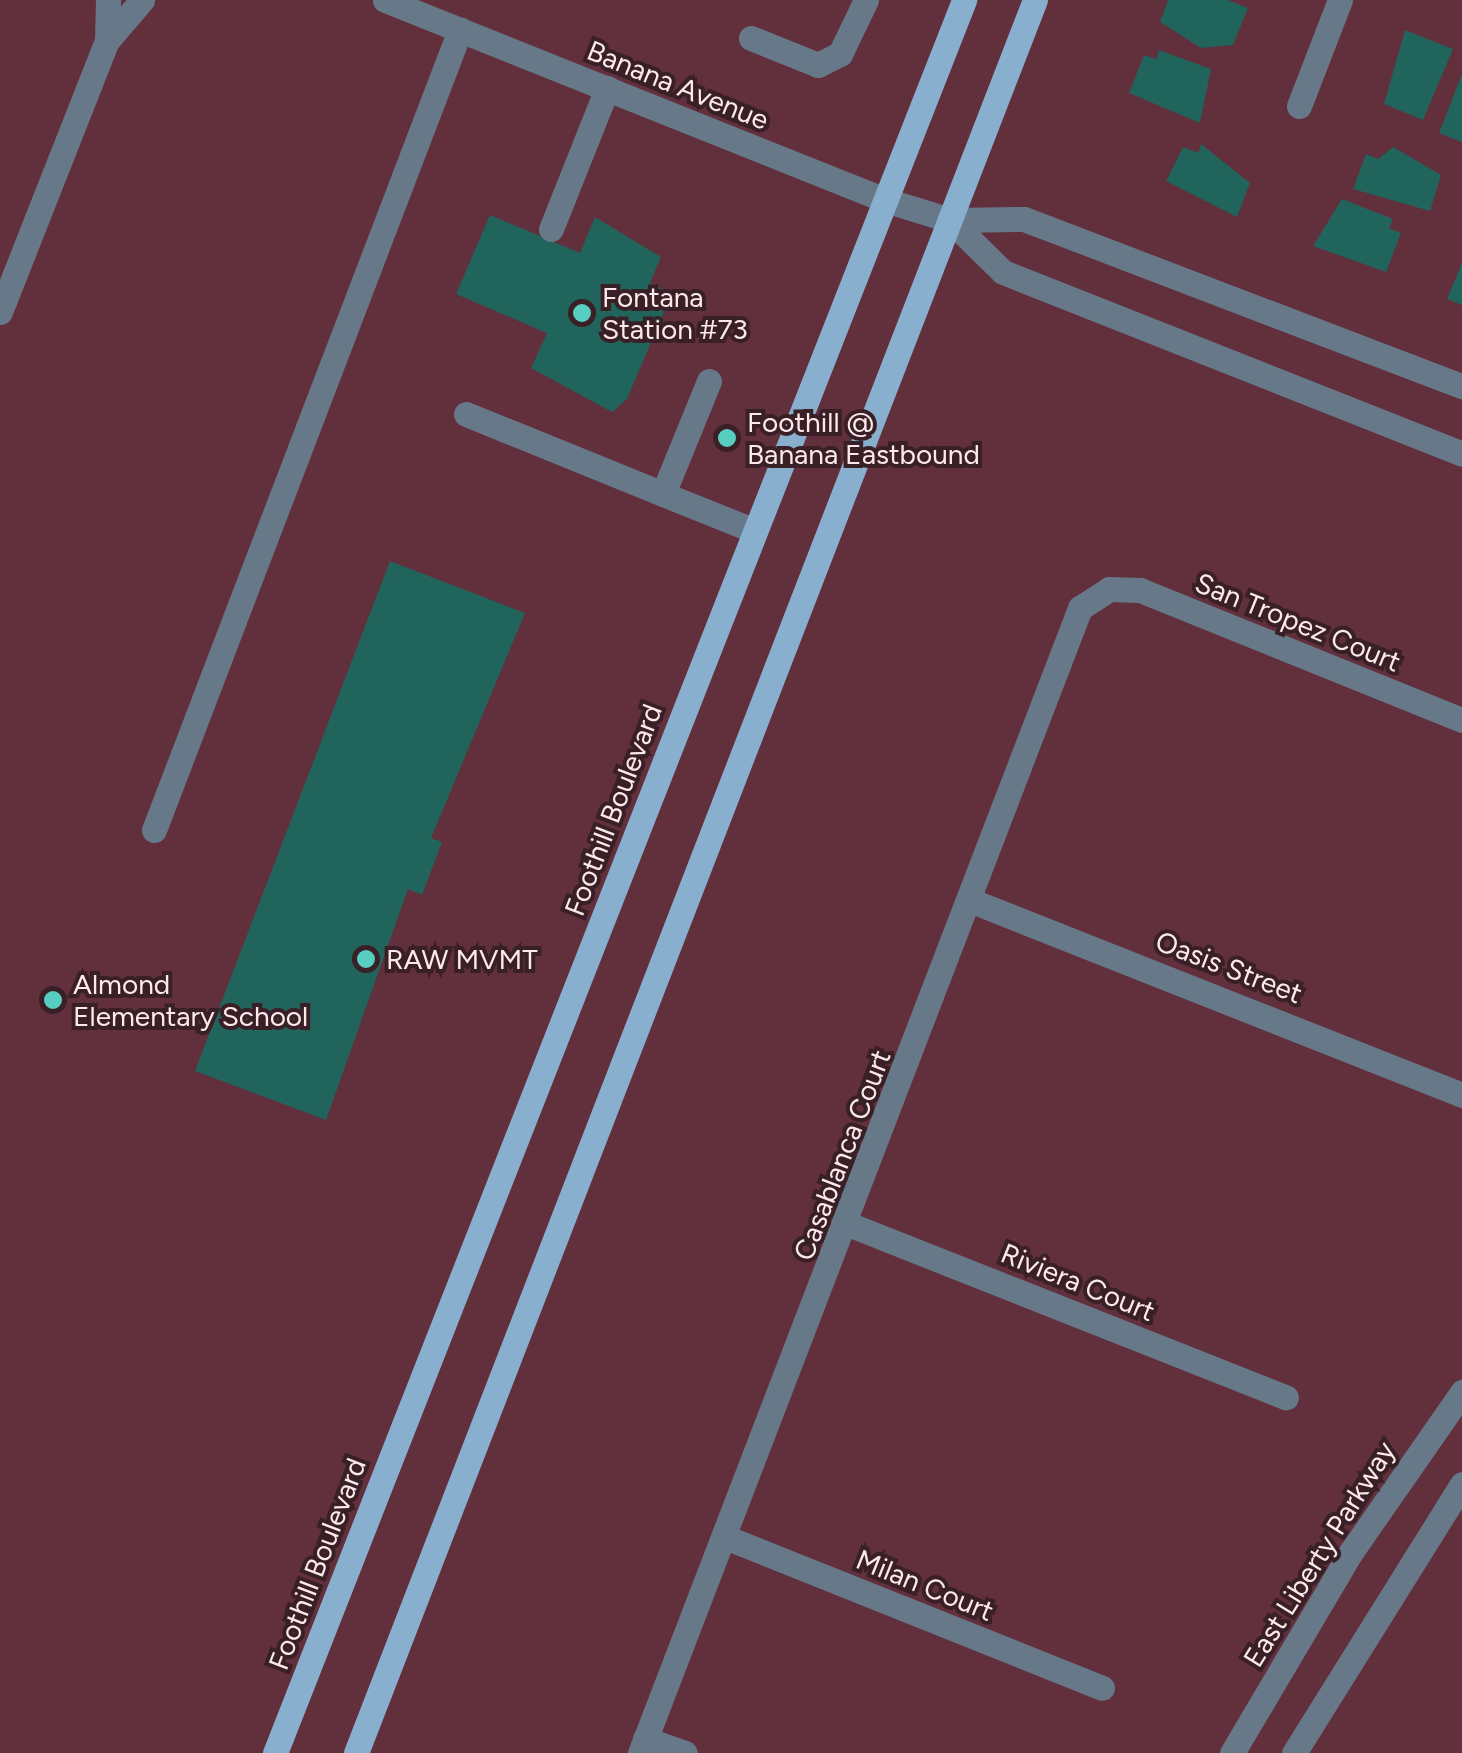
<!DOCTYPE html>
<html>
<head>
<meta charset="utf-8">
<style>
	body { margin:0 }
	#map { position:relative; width:1462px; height:1753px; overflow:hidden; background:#622f3d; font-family:Figtree,sans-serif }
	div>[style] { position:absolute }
	.building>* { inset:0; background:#21645c }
	.minor>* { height:25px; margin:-12.5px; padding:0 12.5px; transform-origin:12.5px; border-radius:12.5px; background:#677989 }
	.major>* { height:25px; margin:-12.5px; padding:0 12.5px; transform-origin:12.5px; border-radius:12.5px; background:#89afcf }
	.dots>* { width:28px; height:28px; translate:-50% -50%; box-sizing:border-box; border:5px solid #382026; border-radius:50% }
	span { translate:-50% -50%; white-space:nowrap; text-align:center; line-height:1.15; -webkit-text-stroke:8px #382026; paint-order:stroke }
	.street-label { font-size:28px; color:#fde9ec }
	.poi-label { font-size:28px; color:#fde9ec }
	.left { translate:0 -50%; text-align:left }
</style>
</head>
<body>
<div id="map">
	<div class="building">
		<div style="clip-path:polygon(1168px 0,1228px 0,1248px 8px,1233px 45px,1201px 48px,1160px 22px)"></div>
		<div style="clip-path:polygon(1405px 30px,1453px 49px,1423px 120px,1384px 104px)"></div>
		<div style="clip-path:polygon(1159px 50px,1211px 69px,1200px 123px,1129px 93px,1144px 55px,1156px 59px)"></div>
		<div style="clip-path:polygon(1462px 74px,1462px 142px,1439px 133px)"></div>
		<div style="clip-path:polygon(1201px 144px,1250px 183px,1237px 217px,1166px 181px,1183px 147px,1198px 153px)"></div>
		<div style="clip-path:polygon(1393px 147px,1441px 175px,1430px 211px,1353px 189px,1366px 154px,1378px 159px)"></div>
		<div style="clip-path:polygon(1342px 199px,1393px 219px,1389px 228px,1401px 233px,1386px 272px,1313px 246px)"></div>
		<div style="clip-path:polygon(490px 215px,580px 253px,595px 217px,661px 257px,650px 283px,672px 293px,627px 399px,612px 412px,531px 368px,547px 333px,456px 294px)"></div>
		<div style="clip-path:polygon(1462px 263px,1462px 305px,1447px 299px)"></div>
		<div style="clip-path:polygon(390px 561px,525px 613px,431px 838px,442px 842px,422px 895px,408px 889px,326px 1120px,195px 1071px)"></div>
	</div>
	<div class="minor">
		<div style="left:385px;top:0;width:539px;rotate:21.8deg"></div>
		<div style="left:885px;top:200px;width:68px;rotate:17.1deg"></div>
		<div style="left:950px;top:220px;width:74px;rotate:-0.8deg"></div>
		<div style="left:1024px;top:219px;width:469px;rotate:20.9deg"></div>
		<div style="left:751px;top:38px;width:72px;rotate:21.9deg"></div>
		<div style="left:818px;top:65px;width:25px;rotate:-27deg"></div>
		<div style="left:840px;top:54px;width:60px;rotate:-64.3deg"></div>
		<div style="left:107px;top:41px;width:54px;rotate:-49.5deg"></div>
		<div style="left:1299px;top:106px;width:114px;rotate:-68.9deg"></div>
		<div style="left:950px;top:220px;width:74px;rotate:44.5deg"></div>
		<div style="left:1003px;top:272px;width:494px;rotate:21.6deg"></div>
		<div style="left:551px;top:229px;width:152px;rotate:-68.3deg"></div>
		<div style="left:0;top:312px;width:291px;rotate:-68.5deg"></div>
		<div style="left:107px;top:41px;width:41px;rotate:-88.6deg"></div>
		<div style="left:709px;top:381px;width:122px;rotate:112.2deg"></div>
		<div style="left:663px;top:494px;width:99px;rotate:21.9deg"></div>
		<div style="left:466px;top:414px;width:213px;rotate:22.1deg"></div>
		<div style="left:154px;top:830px;width:857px;rotate:-69.07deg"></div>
		<div style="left:972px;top:901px;width:527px;rotate:21.6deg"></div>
		<div style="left:848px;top:1224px;width:471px;rotate:21.6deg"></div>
		<div style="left:725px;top:1537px;width:406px;rotate:21.8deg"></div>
		<div style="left:645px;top:1739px;width:42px;rotate:19.3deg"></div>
		<div style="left:640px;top:1753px;width:1227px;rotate:-68.98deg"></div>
		<div style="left:1080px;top:608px;width:35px;rotate:-33deg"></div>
		<div style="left:1109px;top:589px;width:31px;rotate:2deg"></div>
		<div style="left:1140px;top:590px;width:347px;rotate:22deg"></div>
		<div style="left:1232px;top:1753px;width:234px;rotate:-59.4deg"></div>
		<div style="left:1351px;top:1552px;width:195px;rotate:-55.2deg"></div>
		<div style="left:1294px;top:1753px;width:317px;rotate:-58deg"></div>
	</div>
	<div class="major">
		<div style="left:275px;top:1753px;width:1884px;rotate:-68.54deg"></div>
		<div style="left:356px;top:1753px;width:1880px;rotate:-68.83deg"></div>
	</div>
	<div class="dots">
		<div style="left:582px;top:313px;background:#58cec0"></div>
		<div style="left:727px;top:438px;background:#58cec0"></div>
		<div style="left:366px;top:959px;background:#58cec0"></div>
		<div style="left:53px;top:1000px;background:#58cec0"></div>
	</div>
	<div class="street-label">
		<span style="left:678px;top:85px;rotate:22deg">Banana Avenue</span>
		<span style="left:1298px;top:622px;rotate:22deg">San Tropez Court</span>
		<span style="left:613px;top:810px;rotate:-69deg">Foothill Boulevard</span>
		<span style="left:1229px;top:967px;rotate:21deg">Oasis Street</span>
		<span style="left:842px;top:1155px;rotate:-69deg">Casablanca Court</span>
		<span style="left:1078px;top:1282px;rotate:22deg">Riviera Court</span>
		<span style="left:1319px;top:1554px;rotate:-58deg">East Liberty Parkway</span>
		<span style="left:317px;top:1564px;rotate:-69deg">Foothill Boulevard</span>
		<span style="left:925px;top:1585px;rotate:22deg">Milan Court</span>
	</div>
	<div class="poi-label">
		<span class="left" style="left:602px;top:313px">Fontana<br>Station #73</span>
		<span class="left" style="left:747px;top:438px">Foothill @<br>Banana Eastbound</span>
		<span class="left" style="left:386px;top:959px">RAW MVMT</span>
		<span class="left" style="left:73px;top:1000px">Almond<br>Elementary School</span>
	</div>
</div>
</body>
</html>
